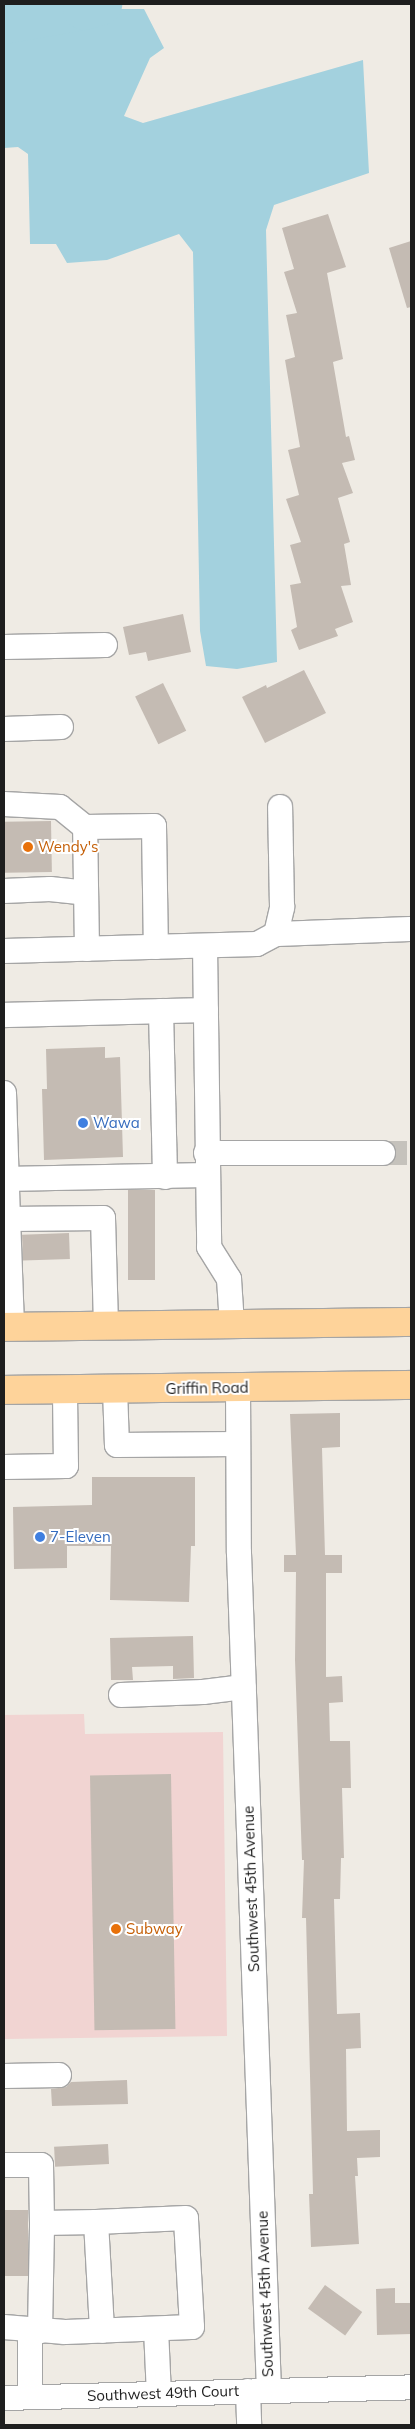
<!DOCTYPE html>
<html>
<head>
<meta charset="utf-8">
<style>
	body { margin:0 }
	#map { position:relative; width:415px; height:2429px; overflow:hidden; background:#efebe4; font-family:Mulish,sans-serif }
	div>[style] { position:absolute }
	.commercial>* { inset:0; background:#f1d4d2 }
	.water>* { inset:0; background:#a3d1de }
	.river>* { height:42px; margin:-21px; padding:0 21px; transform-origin:21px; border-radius:21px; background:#a3d1de }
	.building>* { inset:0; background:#c4bbb3; transform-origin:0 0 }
	.minor-tunnel>* { height:24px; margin-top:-12px; transform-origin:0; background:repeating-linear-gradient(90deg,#c5c2bc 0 24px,transparent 0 36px) }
	.roads { filter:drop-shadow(1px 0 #a5a5a5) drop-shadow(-1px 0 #a5a5a5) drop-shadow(0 1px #a5a5a5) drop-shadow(0 -1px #a5a5a5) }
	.minor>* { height:24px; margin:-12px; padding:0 12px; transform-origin:12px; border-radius:12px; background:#fff }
	.major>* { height:28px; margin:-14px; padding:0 14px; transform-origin:14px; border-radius:14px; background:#fed39a }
	.dots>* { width:14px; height:14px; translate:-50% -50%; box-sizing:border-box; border:2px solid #fff; border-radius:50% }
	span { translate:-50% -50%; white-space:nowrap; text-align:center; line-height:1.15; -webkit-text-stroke:4px #fff; paint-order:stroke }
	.food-label { font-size:15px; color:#c56008 }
	.left { translate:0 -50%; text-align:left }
	.shop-label { font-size:15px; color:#366cbe }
	.street-label { font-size:15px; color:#1e1e1e }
	.frame { position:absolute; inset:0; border:5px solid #1e1e1e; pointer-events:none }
</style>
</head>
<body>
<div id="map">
	<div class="commercial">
		<div style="clip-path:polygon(84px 1714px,85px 1734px,223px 1732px,227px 2036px,4px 2039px,4px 1715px)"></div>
	</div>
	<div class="water">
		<div style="clip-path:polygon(84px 9px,144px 9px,164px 48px,150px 58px,124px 116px,143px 123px,363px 60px,369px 173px,274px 205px,266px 230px,277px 662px,237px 669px,206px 666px,200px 631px,193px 252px,179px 234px,107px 260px,67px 263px,56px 244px,30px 244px,28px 154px,18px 147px,4px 148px,4px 23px)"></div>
	</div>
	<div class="river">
		<div style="left:4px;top:23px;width:81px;rotate:-9.9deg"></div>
		<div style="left:84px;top:9px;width:18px;rotate:-16deg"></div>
	</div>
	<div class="building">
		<div style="clip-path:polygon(328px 214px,346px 267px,327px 273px,343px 359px,333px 362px,346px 437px,349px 436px,355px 460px,342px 463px,353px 493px,338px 498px,350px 542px,344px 544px,351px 585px,341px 586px,353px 622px,335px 629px,338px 636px,299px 650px,291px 630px,297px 627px,290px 585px,301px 583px,290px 545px,301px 542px,286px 499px,299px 495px,288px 450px,300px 447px,285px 360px,295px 357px,286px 315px,297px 313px,284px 272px,294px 269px,282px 228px)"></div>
		<div style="clip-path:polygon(411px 241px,411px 307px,407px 308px,389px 248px)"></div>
		<div style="clip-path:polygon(183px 614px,191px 652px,148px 661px,146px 652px,129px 655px,123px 627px)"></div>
		<div style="clip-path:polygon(304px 670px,326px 713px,265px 743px,242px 697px,266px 685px,267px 688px)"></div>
		<div style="left:163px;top:683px;width:53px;height:31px;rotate:64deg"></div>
		<div style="left:51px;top:821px;width:51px;height:47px;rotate:89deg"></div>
		<div style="clip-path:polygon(105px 1047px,105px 1058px,120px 1057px,123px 1157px,44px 1160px,42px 1089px,47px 1089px,46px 1049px)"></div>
		<div style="left:128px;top:1190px;width:27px;height:90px"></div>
		<div style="left:69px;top:1233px;width:26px;height:47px;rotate:88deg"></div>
		<div style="clip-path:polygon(340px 1413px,340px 1447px,322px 1448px,325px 1555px,342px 1555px,342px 1573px,326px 1573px,326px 1677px,342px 1676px,343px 1702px,329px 1703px,330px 1741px,350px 1741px,351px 1788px,342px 1788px,344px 1858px,341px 1858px,340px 1899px,334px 1899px,337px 2014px,360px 2013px,361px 2048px,346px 2049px,347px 2131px,380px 2130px,380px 2157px,357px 2158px,358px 2176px,355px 2176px,359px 2244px,311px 2247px,309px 2194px,313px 2194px,306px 1918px,302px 1918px,304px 1860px,302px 1860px,295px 1660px,296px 1572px,284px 1572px,284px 1555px,296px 1555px,290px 1414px)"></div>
		<div style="clip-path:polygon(92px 1477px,195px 1477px,195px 1546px,191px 1546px,189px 1602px,110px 1600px,111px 1546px,67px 1546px,67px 1568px,14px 1569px,13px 1507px,92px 1505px)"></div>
		<div style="clip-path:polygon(193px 1636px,194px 1678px,173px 1679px,173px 1666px,132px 1667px,133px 1680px,111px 1680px,110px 1638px)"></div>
		<div style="left:171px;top:1774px;width:255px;height:81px;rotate:89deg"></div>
		<div style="clip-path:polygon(127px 2080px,128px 2104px,52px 2106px,51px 2089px,66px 2087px,71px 2082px)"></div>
		<div style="left:108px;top:2144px;width:20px;height:54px;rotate:87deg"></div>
		<div style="left:4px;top:2210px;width:24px;height:66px"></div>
		<div style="left:325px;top:2285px;width:46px;height:29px;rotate:36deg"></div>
		<div style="clip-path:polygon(395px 2288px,395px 2303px,411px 2303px,411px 2334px,377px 2335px,376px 2289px)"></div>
	</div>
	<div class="minor-tunnel">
		<div style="left:383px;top:1153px;width:28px"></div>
	</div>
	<div class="roads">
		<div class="minor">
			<div style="left:4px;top:647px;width:101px;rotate:-1.1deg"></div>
			<div style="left:4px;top:729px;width:57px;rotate:-2deg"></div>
			<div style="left:4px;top:804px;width:56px;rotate:3.1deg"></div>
			<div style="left:60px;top:807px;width:32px;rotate:39deg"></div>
			<div style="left:4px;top:891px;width:46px;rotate:-2.5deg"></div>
			<div style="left:50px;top:889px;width:36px;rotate:6deg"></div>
			<div style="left:276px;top:934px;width:135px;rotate:-2.1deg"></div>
			<div style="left:205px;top:946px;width:301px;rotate:89.2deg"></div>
			<div style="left:209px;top:1247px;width:38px;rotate:58deg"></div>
			<div style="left:229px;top:1279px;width:45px;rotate:86.2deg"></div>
			<div style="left:87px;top:949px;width:122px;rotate:-90.9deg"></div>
			<div style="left:85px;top:827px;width:69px;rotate:-0.8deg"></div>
			<div style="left:154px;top:826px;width:121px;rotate:89.1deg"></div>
			<div style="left:4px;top:951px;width:253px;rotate:-1.6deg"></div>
			<div style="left:257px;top:944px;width:21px;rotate:-28deg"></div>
			<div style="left:276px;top:934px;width:28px;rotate:-77deg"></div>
			<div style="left:282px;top:907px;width:100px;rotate:-91.1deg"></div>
			<div style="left:161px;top:1011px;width:166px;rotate:88.6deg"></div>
			<div style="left:4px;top:1015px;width:202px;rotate:-1.4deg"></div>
			<div style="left:4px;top:1093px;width:126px;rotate:88.2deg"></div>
			<div style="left:206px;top:1153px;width:177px"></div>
			<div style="left:4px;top:1179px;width:203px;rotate:-1.1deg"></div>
			<div style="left:12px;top:1326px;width:107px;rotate:-92.1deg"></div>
			<div style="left:8px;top:1219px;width:95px;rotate:-0.6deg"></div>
			<div style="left:103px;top:1218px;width:107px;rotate:88.4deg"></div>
			<div style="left:238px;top:1387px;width:166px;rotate:89.7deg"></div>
			<div style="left:239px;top:1553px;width:838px;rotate:87.95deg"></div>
			<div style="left:115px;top:1389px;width:56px;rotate:88deg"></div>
			<div style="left:117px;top:1445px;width:121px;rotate:-0.5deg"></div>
			<div style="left:4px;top:1467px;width:62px;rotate:-0.9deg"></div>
			<div style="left:66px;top:1466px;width:76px;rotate:-90.8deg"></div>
			<div style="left:121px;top:1695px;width:82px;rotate:-2.1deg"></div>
			<div style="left:203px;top:1692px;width:41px;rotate:-7deg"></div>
			<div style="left:4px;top:2076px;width:55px;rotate:-1deg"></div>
			<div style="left:4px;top:2165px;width:37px"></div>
			<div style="left:41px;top:2165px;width:58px;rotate:89deg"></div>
			<div style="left:4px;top:2327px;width:61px;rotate:4.7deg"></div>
			<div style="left:65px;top:2332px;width:127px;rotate:-2.3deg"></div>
			<div style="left:192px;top:2327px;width:109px;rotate:-93.2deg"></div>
			<div style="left:186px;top:2218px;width:90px;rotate:177.5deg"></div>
			<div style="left:96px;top:2222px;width:109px;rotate:86.8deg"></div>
			<div style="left:156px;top:2329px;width:65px;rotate:87.4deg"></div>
			<div style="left:30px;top:2330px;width:67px;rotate:90deg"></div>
			<div style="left:40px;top:2331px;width:108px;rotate:-88.9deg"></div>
			<div style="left:42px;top:2223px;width:54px;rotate:-1.1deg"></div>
			<div style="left:248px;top:2391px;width:34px;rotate:88deg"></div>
			<div style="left:4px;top:2398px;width:407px;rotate:-1.5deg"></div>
		</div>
		<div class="major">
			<div style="left:4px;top:1327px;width:407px;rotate:-0.7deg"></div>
			<div style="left:4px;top:1390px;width:407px;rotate:-0.7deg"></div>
		</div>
	</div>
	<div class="dots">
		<div style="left:28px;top:847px;background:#e8710a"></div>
		<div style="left:83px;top:1123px;background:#3f7fe0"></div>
		<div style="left:40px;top:1537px;background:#3f7fe0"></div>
		<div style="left:116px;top:1929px;background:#e8710a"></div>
	</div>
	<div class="food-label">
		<span class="left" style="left:38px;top:847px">Wendy's</span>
		<span class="left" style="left:126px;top:1929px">Subway</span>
	</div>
	<div class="shop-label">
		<span class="left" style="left:93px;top:1123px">Wawa</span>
		<span class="left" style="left:50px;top:1537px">7-Eleven</span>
	</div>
	<div class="street-label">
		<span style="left:207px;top:1388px;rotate:-1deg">Griffin Road</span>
		<span style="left:251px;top:1889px;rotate:-92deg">Southwest 45th Avenue</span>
		<span style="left:265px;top:2294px;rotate:-92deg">Southwest 45th Avenue</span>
		<span style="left:163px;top:2393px;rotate:-2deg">Southwest 49th Court</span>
	</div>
	<div class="frame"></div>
</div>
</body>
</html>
